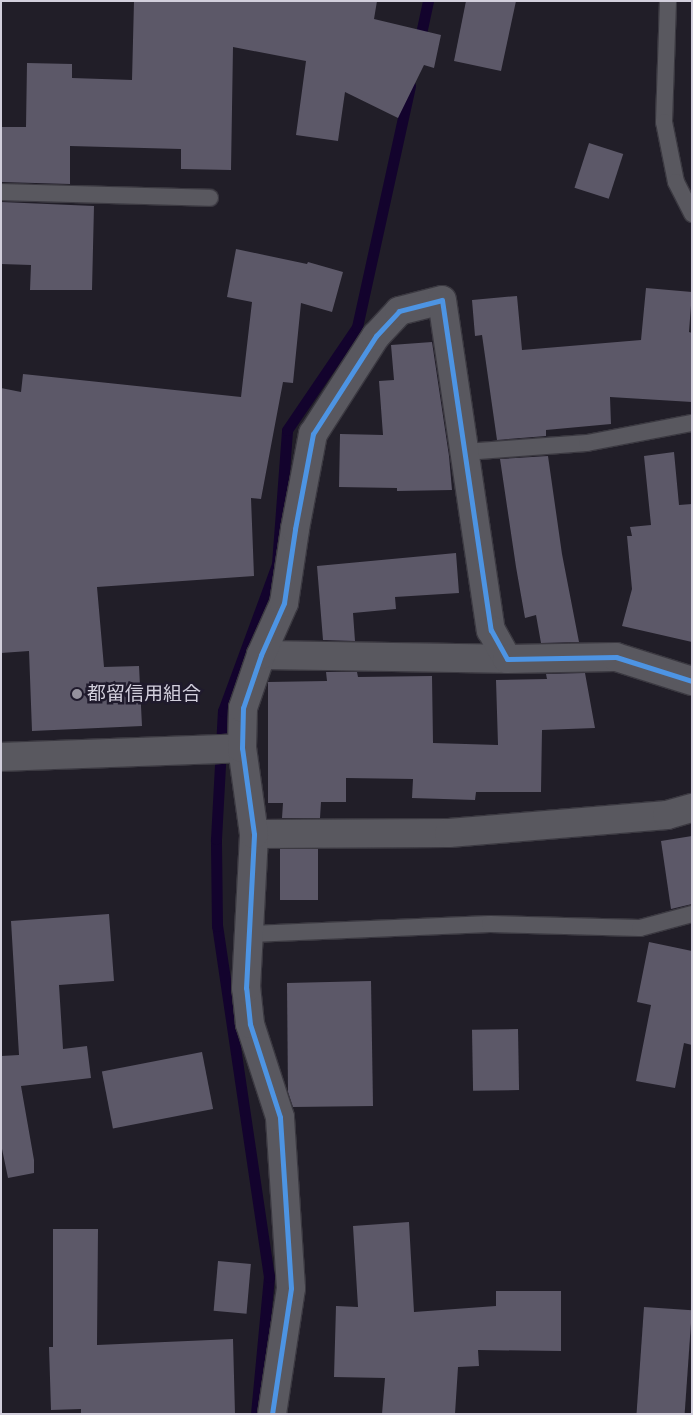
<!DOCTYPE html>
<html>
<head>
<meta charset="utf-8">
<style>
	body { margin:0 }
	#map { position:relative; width:693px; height:1415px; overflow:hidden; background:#211e28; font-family:"PT Sans Narrow","Noto Sans JP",sans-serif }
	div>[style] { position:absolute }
	.stream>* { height:11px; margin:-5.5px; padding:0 5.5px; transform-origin:5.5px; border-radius:5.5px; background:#13032d }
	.building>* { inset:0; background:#5c5868; transform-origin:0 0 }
	.roads { filter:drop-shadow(1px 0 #3b3941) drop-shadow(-1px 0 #3b3941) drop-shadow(0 1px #3b3941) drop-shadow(0 -1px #3b3941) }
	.service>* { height:16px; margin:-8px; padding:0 8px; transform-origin:8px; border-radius:8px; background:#59585f }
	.minor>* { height:28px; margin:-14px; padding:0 14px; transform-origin:14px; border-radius:14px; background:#59585f }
	.cycleway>* { height:5px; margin:-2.5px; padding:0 2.5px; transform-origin:2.5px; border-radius:2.5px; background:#4d94e3 }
	.dots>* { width:14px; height:14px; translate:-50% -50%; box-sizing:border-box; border:2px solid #1f1a2c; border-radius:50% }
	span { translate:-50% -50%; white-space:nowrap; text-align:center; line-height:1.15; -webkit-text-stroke:5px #1f1a2c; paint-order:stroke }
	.poi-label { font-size:19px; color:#d2cfdc }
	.left { translate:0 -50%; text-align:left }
	.frame { position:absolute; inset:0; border:2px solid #d2cfdc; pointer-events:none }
</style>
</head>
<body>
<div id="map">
	<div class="stream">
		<div style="left:419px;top:43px;width:43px;rotate:-77.9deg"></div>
		<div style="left:256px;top:1414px;width:138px;rotate:-84.6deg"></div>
		<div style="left:269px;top:1277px;width:355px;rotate:-98.4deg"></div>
		<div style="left:217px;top:926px;width:87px;rotate:-90.7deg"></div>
		<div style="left:216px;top:839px;width:128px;rotate:-86.9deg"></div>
		<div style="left:223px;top:711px;width:157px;rotate:-69.8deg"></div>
		<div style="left:277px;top:564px;width:134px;rotate:-85.7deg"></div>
		<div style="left:287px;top:430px;width:125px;rotate:-55.8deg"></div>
		<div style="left:357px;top:327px;width:247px;rotate:-77.6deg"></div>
	</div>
	<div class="building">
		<div style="clip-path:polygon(134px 1px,377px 1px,374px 19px,441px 35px,434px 68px,424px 65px,398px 118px,345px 92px,338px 141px,296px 135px,306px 61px,233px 47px,231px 170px,181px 169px,181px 149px,70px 146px,70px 184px,1px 182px,1px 127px,26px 127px,27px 63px,72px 64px,72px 78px,132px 80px)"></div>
		<div style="clip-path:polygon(466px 1px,516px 1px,501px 71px,454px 61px)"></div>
		<div style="left:589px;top:143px;width:36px;height:47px;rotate:18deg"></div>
		<div style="clip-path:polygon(1px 202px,94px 206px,92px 290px,30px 290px,31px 265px,1px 264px)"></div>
		<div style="clip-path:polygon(236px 249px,307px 264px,308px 262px,343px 272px,332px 312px,301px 303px,293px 383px,283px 382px,261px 499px,251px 498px,254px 576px,97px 587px,104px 667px,139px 666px,142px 726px,32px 731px,29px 651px,1px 653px,1px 388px,21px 392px,23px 374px,241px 397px,252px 302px,227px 297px)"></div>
		<div style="clip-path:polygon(646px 288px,692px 292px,689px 332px,692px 333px,692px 402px,610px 397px,611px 424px,546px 430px,546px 436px,497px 440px,482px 335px,475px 336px,472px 300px,517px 296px,522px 350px,641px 340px)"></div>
		<div style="clip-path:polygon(432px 342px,449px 456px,452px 490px,397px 491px,397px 488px,339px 487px,340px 434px,383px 435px,379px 381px,394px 380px,391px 345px)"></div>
		<div style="clip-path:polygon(674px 452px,679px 505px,692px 504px,692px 642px,622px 626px,632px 589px,627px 536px,632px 536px,630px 527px,651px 525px,644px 456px)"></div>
		<div style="clip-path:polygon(548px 456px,562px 554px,579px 642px,541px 643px,536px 615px,525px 618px,516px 567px,500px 459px)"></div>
		<div style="clip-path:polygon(456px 553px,459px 593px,395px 597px,396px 609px,353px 613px,355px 641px,323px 640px,317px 566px)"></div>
		<div style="clip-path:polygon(326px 672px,357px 672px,358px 677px,432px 676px,433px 743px,498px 745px,496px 680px,547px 679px,546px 674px,585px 673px,595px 728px,542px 730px,541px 792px,476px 792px,475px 800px,412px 798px,413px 779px,346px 778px,346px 802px,321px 802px,320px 818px,282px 818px,283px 803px,268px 803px,268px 682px,327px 681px)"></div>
		<div style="clip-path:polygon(692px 836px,692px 904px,671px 909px,661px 841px)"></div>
		<div style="left:280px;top:849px;width:38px;height:51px"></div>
		<div style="clip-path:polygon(109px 914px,114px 981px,59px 985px,63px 1049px,87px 1046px,91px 1078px,21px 1086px,34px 1160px,34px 1173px,8px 1178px,1px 1144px,1px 1056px,19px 1055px,11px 921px)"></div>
		<div style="clip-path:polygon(649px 942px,692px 951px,692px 1045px,684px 1043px,675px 1088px,636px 1081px,651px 1005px,637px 1002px)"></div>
		<div style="clip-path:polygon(371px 981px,373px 1106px,293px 1107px,288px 1092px,287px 983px)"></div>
		<div style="left:518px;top:1029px;width:61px;height:46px;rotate:89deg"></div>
		<div style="left:202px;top:1052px;width:58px;height:102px;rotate:79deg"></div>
		<div style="clip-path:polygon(409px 1222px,414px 1312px,496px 1306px,496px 1291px,561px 1291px,561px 1351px,478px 1350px,479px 1366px,458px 1367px,455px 1414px,382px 1414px,385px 1378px,334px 1377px,336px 1306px,358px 1307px,353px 1226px)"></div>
		<div style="clip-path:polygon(53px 1229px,98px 1229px,97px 1345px,233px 1339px,235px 1414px,81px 1414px,81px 1409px,51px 1410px,49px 1347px,53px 1347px)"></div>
		<div style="left:218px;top:1261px;width:33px;height:50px;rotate:5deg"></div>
		<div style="left:644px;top:1307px;width:48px;height:107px;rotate:4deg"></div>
	</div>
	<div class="roads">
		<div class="service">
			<div style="left:668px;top:1px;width:121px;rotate:91.9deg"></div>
			<div style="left:664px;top:122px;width:61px;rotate:78.7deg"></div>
			<div style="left:676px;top:182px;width:36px;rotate:63deg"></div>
			<div style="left:1px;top:192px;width:209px;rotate:1.6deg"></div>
			<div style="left:465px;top:452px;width:122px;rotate:-4.2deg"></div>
			<div style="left:587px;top:443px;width:107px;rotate:-10.8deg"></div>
			<div style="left:251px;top:934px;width:239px;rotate:-2.4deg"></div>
			<div style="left:490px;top:924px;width:150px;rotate:1.5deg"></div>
			<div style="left:640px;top:928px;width:54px;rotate:-15.1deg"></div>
		</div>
		<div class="minor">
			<div style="left:261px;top:655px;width:246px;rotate:0.9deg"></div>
			<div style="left:1px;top:757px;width:241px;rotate:-2.1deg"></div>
			<div style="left:254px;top:834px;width:195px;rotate:-0.3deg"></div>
			<div style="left:449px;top:833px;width:219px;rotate:-4.7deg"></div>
			<div style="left:667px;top:815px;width:26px;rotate:-16deg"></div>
			<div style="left:272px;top:1414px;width:127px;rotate:-81.4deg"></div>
			<div style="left:291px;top:1288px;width:171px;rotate:-93.7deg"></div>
			<div style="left:280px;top:1117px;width:98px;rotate:-107.9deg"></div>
			<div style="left:250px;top:1024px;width:36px;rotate:-96deg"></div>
			<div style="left:246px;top:988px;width:154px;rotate:-87deg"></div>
			<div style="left:254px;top:834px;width:87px;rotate:-97.9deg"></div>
			<div style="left:242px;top:748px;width:40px;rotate:-88.6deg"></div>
			<div style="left:243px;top:708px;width:56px;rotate:-71.2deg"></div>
			<div style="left:261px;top:655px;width:57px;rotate:-66.1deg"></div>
			<div style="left:284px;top:603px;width:75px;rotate:-81.5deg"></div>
			<div style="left:295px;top:529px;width:97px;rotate:-79.3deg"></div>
			<div style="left:313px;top:434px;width:117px;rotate:-57.3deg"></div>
			<div style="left:376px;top:336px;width:34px;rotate:-47deg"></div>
			<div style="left:399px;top:311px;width:44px;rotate:-14.3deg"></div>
			<div style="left:442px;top:300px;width:334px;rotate:81.6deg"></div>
			<div style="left:491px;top:630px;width:33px;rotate:61deg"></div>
			<div style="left:507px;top:659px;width:109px;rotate:-1.1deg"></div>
			<div style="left:616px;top:657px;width:80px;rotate:17.5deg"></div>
		</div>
	</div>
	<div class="cycleway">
		<div style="left:272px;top:1414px;width:127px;rotate:-81.4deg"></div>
		<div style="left:291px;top:1288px;width:171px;rotate:-93.7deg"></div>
		<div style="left:280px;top:1117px;width:98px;rotate:-107.9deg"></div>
		<div style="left:250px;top:1024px;width:36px;rotate:-96deg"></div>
		<div style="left:246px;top:988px;width:154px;rotate:-87deg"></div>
		<div style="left:254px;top:834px;width:87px;rotate:-97.9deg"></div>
		<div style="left:242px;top:748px;width:40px;rotate:-88.6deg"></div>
		<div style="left:243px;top:708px;width:56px;rotate:-71.2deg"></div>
		<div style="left:261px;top:655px;width:57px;rotate:-66.1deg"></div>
		<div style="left:284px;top:603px;width:75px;rotate:-81.5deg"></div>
		<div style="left:295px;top:529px;width:97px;rotate:-79.3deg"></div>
		<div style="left:313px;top:434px;width:117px;rotate:-57.3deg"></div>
		<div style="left:376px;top:336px;width:34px;rotate:-47deg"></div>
		<div style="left:399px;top:311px;width:44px;rotate:-14.3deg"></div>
		<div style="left:442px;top:300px;width:334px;rotate:81.6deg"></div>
		<div style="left:491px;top:630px;width:33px;rotate:61deg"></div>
		<div style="left:507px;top:659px;width:109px;rotate:-1.1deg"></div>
		<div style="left:616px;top:657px;width:80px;rotate:17.5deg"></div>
	</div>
	<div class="dots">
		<div style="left:77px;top:694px;background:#94919d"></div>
	</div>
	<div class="poi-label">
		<span class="left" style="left:87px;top:694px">都留信用組合</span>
	</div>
	<div class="frame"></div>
</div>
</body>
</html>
